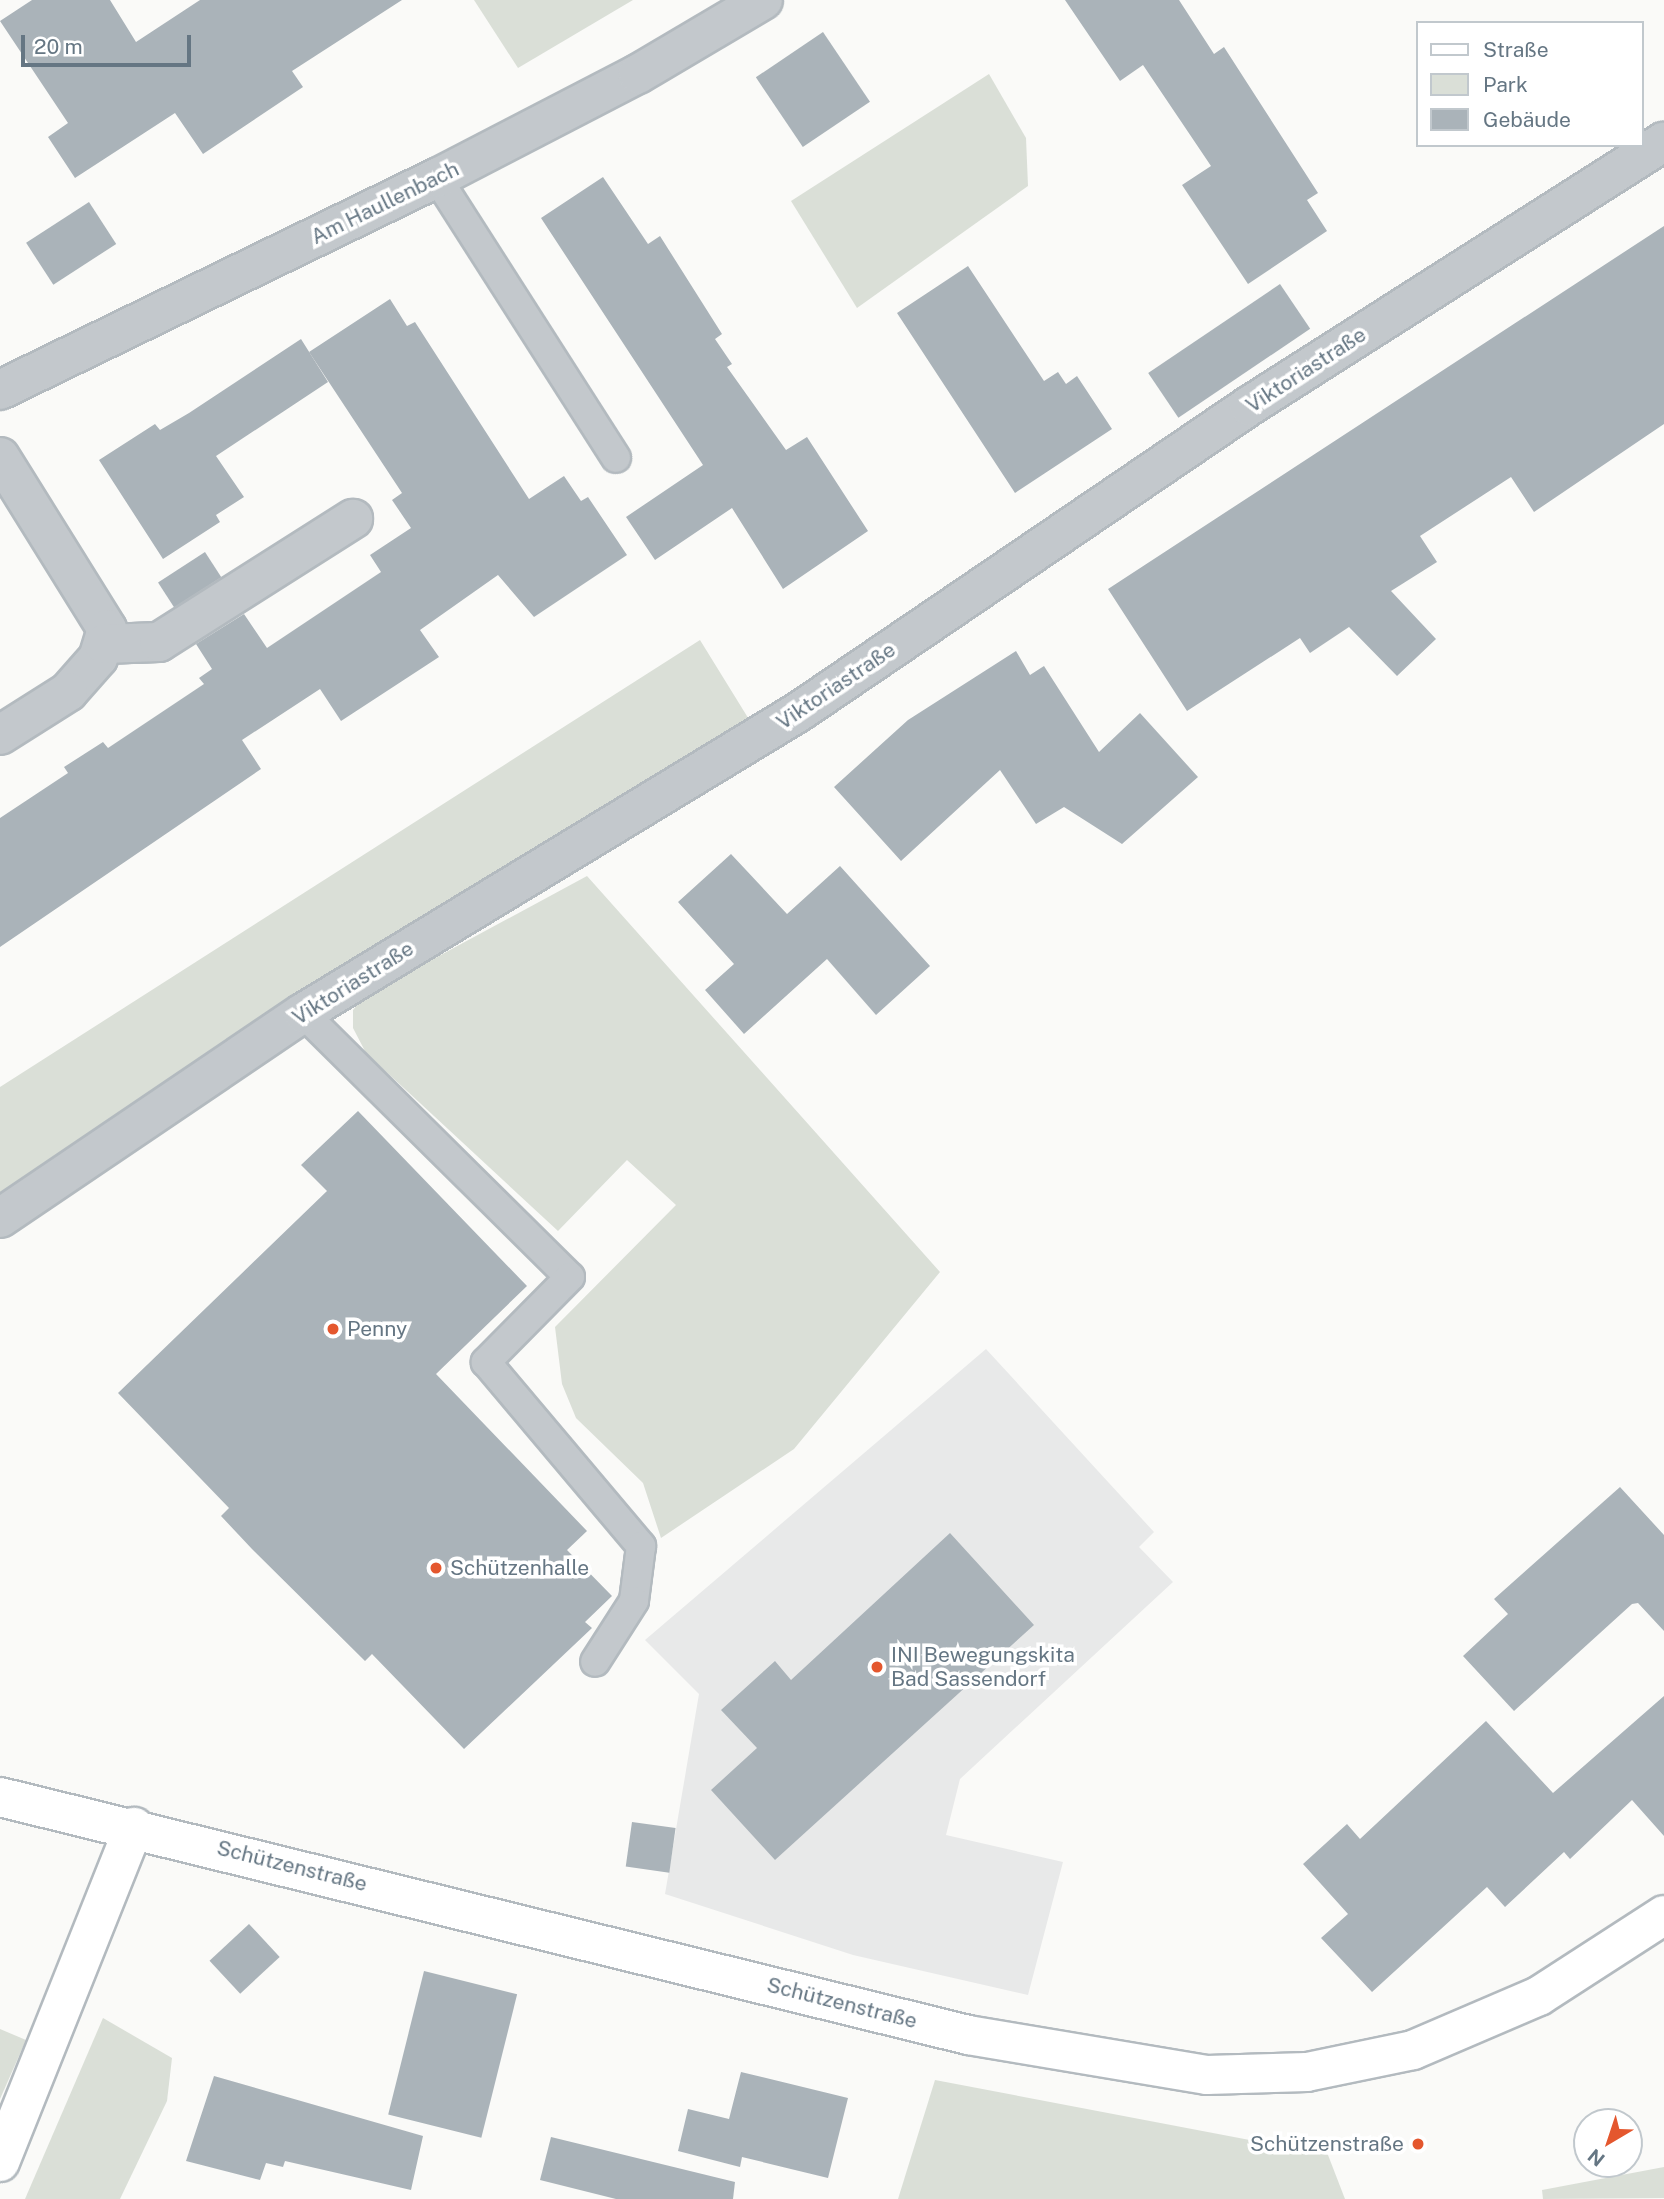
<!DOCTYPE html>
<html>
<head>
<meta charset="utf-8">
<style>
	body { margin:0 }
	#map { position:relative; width:1664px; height:2199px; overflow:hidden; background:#fafaf8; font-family:"Public Sans",sans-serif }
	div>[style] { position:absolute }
	.built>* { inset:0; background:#e8e9e9 }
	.green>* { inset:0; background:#dadfd7 }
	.building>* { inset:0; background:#aab3b9; transform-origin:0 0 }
	.roads { filter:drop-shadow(2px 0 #b3babf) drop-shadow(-2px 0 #b3babf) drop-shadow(0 2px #b3babf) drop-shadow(0 -2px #b3babf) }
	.lane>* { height:28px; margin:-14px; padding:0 14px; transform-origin:14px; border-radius:14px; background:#c3c8cc }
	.street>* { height:38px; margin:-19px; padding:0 19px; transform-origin:19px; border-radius:19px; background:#c3c8cc }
	.secondary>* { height:38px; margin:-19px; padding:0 19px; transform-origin:19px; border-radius:19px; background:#fff }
	.dots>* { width:19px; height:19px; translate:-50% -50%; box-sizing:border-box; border:4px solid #fff; border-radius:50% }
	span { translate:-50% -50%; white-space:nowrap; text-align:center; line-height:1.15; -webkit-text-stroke:7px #fff; paint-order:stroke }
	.street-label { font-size:21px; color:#657683 }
	.poi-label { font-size:21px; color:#657683 }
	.left { translate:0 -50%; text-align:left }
	.right { translate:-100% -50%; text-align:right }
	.legend { position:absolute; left:1416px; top:21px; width:228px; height:126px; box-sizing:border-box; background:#fff; border:2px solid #c1c8cd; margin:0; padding:9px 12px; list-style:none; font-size:21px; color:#657683 }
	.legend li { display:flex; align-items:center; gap:14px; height:35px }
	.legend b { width:35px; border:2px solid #c1c8cd }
	.north { position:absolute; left:1573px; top:2108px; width:70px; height:70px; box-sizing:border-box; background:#fff; border:2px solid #c1c8cd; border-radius:50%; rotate:219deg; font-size:19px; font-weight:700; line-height:28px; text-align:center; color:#657683 }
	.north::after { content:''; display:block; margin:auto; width:24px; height:32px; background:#e4572e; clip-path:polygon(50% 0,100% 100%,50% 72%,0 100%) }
	.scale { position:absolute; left:21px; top:35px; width:170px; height:32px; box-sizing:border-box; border:4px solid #657683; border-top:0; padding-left:9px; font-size:21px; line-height:24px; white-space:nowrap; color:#657683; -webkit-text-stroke:5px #fff; paint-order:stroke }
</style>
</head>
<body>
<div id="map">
	<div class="built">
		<div style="clip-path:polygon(986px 1349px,1154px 1532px,1139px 1547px,1173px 1582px,960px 1779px,946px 1835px,1063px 1862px,1028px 1995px,853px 1955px,665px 1894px,699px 1694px,645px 1640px)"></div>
	</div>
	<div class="green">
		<div style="clip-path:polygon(474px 0,633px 0,518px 68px)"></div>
		<div style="clip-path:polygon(989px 74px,1026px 138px,1028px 186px,857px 308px,791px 201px)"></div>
		<div style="clip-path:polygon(700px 640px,750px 721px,270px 1012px,0 1199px,0 1087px)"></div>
		<div style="clip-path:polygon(587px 876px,940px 1272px,794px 1449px,661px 1538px,643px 1483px,576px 1418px,562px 1384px,555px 1327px,676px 1205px,627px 1160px,558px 1231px,366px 1053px,353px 1028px,353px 1010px,365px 996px)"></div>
		<div style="clip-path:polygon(103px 2018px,172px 2058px,167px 2101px,120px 2199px,25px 2199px)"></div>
		<div style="clip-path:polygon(0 2029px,26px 2040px,0 2099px)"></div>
		<div style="clip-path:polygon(935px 2080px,1328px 2155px,1345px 2199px,898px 2199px)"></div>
		<div style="clip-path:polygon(1664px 2167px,1664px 2198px,1543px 2199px,1542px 2190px)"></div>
	</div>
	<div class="building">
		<div style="clip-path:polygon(32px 0,110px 0,136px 42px,200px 0,402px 0,292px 71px,303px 87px,203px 154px,175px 113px,75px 178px,48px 137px,68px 123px,0 21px)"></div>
		<div style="clip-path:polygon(1065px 0,1179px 0,1214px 54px,1224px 47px,1318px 193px,1307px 200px,1327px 231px,1248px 284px,1182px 185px,1211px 166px,1143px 65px,1120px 81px)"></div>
		<div style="left:823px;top:32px;width:84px;height:81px;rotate:56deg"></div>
		<div style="clip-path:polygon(603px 177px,648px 244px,660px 236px,722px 334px,715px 339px,732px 364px,727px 367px,786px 450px,807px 437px,868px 531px,783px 589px,732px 508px,655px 560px,626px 517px,703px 465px,541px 218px)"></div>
		<div style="left:89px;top:202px;width:50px;height:75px;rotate:57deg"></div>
		<div style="clip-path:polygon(1664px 226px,1664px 424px,1534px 512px,1511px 477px,1420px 536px,1437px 562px,1391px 591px,1436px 639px,1397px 676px,1349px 627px,1310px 653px,1300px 638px,1187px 711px,1108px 589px)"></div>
		<div style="clip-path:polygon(968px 266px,1044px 381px,1058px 372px,1066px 384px,1077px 376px,1112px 429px,1015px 493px,897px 313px)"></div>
		<div style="left:1280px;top:284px;width:54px;height:159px;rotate:56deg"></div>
		<div style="clip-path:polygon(390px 299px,407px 326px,415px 322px,529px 499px,564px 476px,581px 501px,588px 497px,627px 555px,534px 617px,498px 575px,420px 630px,439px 657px,341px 721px,320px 689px,242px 740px,261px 769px,0 947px,0 818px,68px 773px,64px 767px,103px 742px,108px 748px,204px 684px,199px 678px,212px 669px,196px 644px,244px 614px,267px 648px,381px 572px,370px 555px,411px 528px,392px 500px,402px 493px,309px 352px)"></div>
		<div style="clip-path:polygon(301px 339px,328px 382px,216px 456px,244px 497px,216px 515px,220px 522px,163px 559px,99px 460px,155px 424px,160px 430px,189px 413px)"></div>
		<div style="left:205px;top:552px;width:30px;height:56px;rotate:57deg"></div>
		<div style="clip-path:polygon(1016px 651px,1030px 675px,1044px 666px,1099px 752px,1140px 713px,1198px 777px,1122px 844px,1064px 807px,1036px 824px,1000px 770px,901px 861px,834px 787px,908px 720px)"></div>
		<div style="clip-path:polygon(731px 854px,787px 914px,840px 866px,930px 966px,876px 1015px,827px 959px,744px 1034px,705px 990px,734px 964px,678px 902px)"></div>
		<div style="clip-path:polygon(358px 1111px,527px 1286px,436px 1374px,587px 1531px,567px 1550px,612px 1596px,585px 1622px,592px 1628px,464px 1749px,372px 1654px,365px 1661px,252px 1549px,221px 1516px,229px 1508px,118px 1393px,327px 1191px,301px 1165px)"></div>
		<div style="clip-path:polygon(1620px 1487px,1664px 1535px,1664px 1631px,1638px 1603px,1632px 1604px,1514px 1711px,1463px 1656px,1508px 1614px,1494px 1599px)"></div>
		<div style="clip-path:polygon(950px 1533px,1034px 1625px,775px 1860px,711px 1790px,757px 1748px,721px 1710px,775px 1661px,791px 1680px)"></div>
		<div style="clip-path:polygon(1664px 1696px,1664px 1836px,1632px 1800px,1570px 1859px,1564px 1852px,1505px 1907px,1487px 1887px,1372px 1992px,1321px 1938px,1348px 1914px,1303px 1864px,1347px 1824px,1360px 1839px,1486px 1721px,1553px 1793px)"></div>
		<div style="left:632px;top:1822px;width:44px;height:45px;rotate:8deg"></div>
		<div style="left:249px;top:1924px;width:45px;height:54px;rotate:47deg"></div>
		<div style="left:424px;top:1971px;width:96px;height:148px;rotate:14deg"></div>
		<div style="clip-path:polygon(741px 2072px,848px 2098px,828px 2178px,742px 2157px,740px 2167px,678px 2151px,688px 2109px,729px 2119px)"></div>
		<div style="clip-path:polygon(214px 2076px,423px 2136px,411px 2190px,285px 2161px,283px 2167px,266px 2163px,260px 2180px,186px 2161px)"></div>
		<div style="clip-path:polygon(551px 2137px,735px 2182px,733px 2199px,616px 2199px,540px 2180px)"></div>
	</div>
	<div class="roads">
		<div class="lane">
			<div style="left:437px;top:178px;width:332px;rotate:57.4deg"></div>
			<div style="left:303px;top:1013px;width:375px;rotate:44.7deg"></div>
			<div style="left:570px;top:1277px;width:120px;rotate:134.7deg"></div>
			<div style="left:486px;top:1362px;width:241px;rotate:49.9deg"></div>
			<div style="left:641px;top:1546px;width:55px;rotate:97.3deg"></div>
			<div style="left:634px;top:1601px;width:72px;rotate:122.6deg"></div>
		</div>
		<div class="street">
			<div style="left:0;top:390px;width:486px;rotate:-25.9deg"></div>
			<div style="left:437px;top:178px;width:226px;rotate:-27.4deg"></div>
			<div style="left:638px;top:74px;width:145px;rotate:-30.6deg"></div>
			<div style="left:0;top:457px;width:203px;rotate:58.1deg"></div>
			<div style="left:107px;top:629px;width:30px;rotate:107deg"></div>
			<div style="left:98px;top:658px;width:45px;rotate:131.4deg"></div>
			<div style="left:68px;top:692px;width:80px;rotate:147.7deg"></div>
			<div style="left:104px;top:644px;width:55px;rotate:-2.1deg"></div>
			<div style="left:159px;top:642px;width:230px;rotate:-32.4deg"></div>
			<div style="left:0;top:1218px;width:366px;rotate:-34.1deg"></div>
			<div style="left:303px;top:1013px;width:582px;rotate:-31.28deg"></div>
			<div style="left:800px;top:711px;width:543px;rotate:-34.19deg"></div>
			<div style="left:1249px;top:406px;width:492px;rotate:-32.5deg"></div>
		</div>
		<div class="secondary">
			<div style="left:0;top:1797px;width:997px;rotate:13.81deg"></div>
			<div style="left:968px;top:2035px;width:242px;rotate:9.5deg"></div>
			<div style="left:1207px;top:2075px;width:100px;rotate:-1.7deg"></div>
			<div style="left:1307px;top:2072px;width:108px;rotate:-11.7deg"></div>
			<div style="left:1413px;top:2050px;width:137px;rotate:-23.2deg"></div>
			<div style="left:1539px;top:1996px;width:149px;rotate:-32.9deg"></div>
			<div style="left:0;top:2162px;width:361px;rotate:-68.2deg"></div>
		</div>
	</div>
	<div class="dots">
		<div style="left:333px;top:1329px;background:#e4572e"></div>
		<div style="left:436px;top:1568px;background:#e4572e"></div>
		<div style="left:877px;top:1667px;background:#e4572e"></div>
		<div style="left:1418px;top:2144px;background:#e4572e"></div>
	</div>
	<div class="street-label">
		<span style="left:385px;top:203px;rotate:-26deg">Am Haullenbach</span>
		<span style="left:1306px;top:370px;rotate:-33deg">Viktoriastraße</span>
		<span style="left:836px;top:686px;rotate:-34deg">Viktoriastraße</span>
		<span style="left:353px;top:983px;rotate:-32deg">Viktoriastraße</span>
		<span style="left:292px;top:1866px;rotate:14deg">Schützenstraße</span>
		<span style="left:842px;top:2003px;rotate:14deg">Schützenstraße</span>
	</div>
	<div class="poi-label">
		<span class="left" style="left:347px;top:1329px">Penny</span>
		<span class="left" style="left:450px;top:1568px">Schützenhalle</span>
		<span class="left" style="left:891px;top:1667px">INI Bewegungskita<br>Bad Sassendorf</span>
		<span class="right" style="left:1404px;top:2144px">Schützenstraße</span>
	</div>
	<ul class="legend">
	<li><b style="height:9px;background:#fff"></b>Straße</li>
	<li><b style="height:19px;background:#dadfd7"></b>Park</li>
	<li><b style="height:19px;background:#aab3b9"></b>Gebäude</li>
	</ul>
	<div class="north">N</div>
	<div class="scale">20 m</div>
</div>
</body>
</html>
